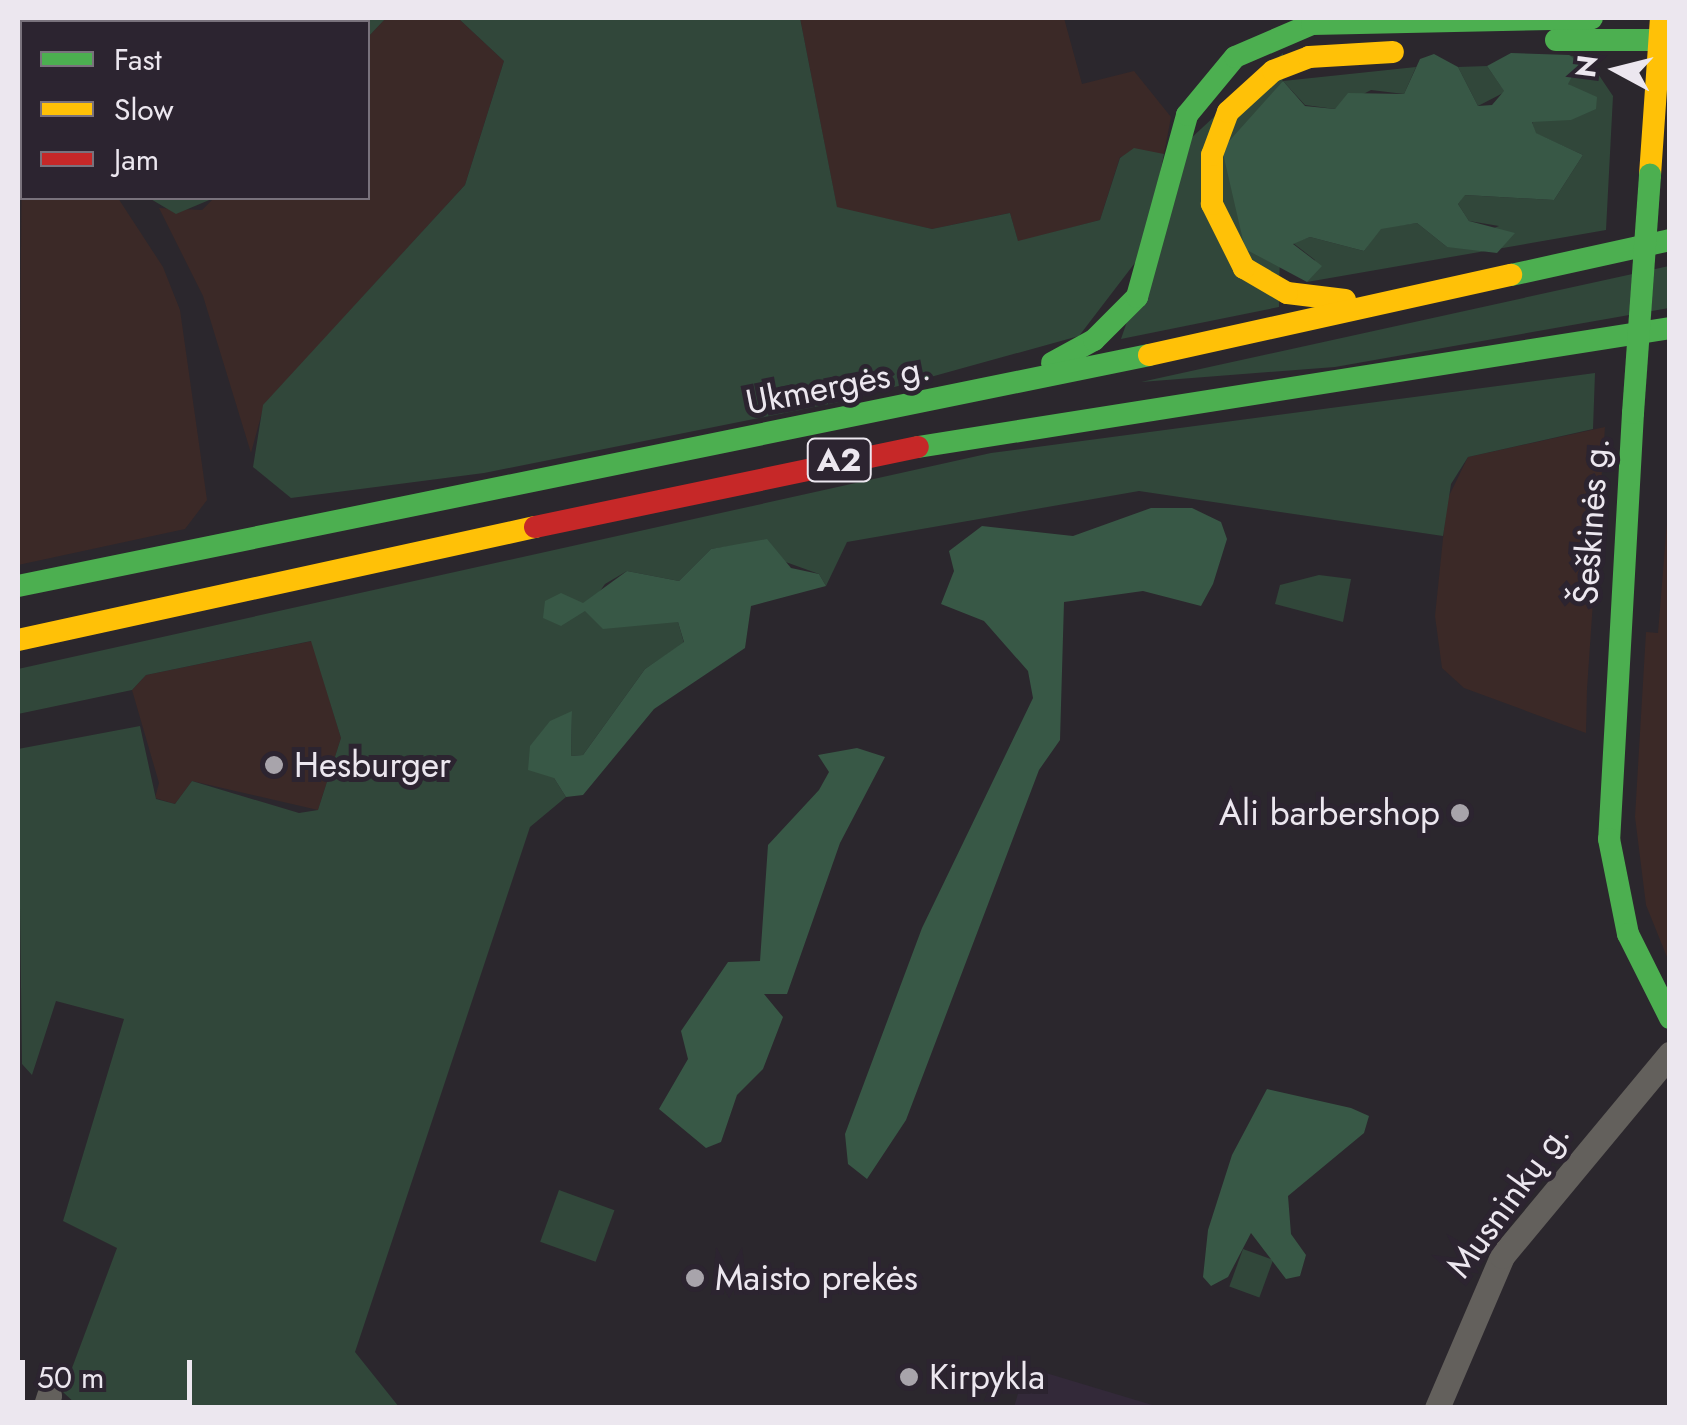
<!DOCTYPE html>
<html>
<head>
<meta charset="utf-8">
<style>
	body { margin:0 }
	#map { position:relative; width:1687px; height:1425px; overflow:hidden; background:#2b272d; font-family:Jost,sans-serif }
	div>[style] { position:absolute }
	.commercial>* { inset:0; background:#3b2927 }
	.built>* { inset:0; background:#332939 }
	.green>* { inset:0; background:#31473a; transform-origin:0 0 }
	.forest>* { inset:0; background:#385846 }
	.street>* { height:25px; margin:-12.5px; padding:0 12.5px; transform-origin:12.5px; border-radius:12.5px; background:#63605c }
	.fast>* { height:22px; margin:-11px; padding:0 11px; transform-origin:11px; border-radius:11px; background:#4caf50 }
	.slow>* { height:22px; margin:-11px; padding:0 11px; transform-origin:11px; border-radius:11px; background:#ffc107 }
	.jam>* { height:22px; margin:-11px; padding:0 11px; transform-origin:11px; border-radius:11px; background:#c62828 }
	.fast-bridge>* { height:22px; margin:-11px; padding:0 11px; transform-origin:11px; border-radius:11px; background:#4caf50 }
	.dots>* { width:28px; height:28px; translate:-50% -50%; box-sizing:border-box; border:5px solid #2c2430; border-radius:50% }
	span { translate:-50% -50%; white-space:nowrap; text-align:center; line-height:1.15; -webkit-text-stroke:10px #2c2430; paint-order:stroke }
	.shield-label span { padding:2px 8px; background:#2c2430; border:2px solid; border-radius:8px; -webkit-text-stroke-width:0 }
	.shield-label { font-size:32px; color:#ece7ef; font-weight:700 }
	.street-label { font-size:35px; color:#ece7ef }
	.poi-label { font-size:35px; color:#ece7ef }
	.left { translate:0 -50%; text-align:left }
	.right { translate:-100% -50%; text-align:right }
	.frame { position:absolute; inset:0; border:20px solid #ece7ef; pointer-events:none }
	.legend { position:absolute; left:20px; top:20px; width:350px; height:180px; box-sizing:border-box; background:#2c2430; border:2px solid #79727c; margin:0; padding:12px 18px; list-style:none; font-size:30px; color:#ece7ef }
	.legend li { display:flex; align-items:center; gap:20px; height:50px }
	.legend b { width:50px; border:2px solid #79727c }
	.north { position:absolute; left:1567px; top:20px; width:100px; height:100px; -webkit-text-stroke:8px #2c2430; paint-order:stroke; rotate:277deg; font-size:28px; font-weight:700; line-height:40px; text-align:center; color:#ece7ef }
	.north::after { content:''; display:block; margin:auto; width:35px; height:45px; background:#ece7ef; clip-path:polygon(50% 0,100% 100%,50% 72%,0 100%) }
	.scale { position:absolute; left:20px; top:1360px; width:172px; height:45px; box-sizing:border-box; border:5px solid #ece7ef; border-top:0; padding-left:12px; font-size:30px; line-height:35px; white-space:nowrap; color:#ece7ef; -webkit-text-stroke:8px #2c2430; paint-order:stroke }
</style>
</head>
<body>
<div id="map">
	<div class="commercial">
		<div style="clip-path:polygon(386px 18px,458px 18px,504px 61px,465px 185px,264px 405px,251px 453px,203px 296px,159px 208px,202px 210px,214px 198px,368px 198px,368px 37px)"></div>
		<div style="clip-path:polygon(800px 18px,1064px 18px,1082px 84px,1134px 71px,1171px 117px,1164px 154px,1120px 157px,1100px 220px,1018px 242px,1010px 213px,932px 229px,837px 208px)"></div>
		<div style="clip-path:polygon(22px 146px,22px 198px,118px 198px,163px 267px,180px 310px,207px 500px,185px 529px,18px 565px)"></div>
		<div style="clip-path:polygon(1605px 427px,1587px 689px,1586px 733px,1464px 688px,1442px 668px,1435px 616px,1447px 500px,1468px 457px)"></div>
		<div style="clip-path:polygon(1669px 498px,1669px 962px,1646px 905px,1635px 817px,1646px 632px,1658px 633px)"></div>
		<div style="clip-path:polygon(312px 641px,341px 738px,318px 810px,192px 781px,175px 804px,155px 798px,159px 783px,132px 690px,146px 675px)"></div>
	</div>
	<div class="built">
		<div style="clip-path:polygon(1026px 1367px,1159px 1407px,1014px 1407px)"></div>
	</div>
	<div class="green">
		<div style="clip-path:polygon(158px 18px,386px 18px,368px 37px,368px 22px)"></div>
		<div style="clip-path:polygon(458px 18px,800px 18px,837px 207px,932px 229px,1010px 213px,1018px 241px,1100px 220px,1120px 158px,1134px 148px,1164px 154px,1144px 251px,1079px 336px,844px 401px,484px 473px,291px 498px,253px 467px,263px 405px,465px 185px,504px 61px)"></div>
		<div style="clip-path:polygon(1283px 53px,1279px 307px,1121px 339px,1189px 140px)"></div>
		<div style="clip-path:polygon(1569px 55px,1590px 62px,1613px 96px,1606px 230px,1307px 282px,1315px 260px,1293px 243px,1310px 237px,1364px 251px,1380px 228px,1417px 223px,1447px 247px,1499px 226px,1469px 221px,1458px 204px,1464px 195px,1554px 200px,1583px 155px,1535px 133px,1532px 121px,1596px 108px,1567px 83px)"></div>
		<div style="clip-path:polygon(1487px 66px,1505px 92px,1478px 106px,1458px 67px)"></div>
		<div style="clip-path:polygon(1416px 67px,1404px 94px,1371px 90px,1335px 109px,1305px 105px,1283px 81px)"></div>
		<div style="clip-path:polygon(149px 198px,214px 198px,176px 214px)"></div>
		<div style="clip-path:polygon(1669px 266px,1669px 308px,1335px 367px,1141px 382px)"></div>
		<div style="clip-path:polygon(1595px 373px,1593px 429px,1468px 457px,1451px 484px,1443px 536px,1139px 491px,847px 542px,826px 586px,819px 574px,738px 545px,711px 549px,679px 581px,627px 571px,605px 584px,586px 611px,678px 622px,684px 643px,645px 669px,583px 755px,571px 756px,572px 711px,554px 778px,566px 797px,530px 827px,355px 1352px,399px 1407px,80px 1408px,63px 1392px,117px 1248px,63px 1221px,124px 1019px,56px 1001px,32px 1075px,22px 1064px,18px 749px,140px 726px,156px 799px,175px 804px,192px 781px,299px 813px,318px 810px,341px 738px,311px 641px,146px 675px,132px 690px,18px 714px,18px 669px,991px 453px)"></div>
		<div style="clip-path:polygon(1319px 575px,1351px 579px,1343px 622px,1275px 604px,1280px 585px)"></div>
		<div style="left:559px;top:1190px;width:59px;height:55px;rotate:20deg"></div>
		<div style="left:1243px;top:1249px;width:32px;height:40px;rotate:20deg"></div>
	</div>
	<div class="forest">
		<div style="clip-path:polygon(1511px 53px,1569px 55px,1579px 63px,1568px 84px,1597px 97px,1596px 109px,1571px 120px,1532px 122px,1536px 133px,1583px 155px,1554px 200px,1465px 195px,1458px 204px,1469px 221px,1515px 233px,1497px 253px,1447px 247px,1417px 223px,1381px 229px,1364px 251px,1310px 237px,1293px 244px,1322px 266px,1307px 282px,1245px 249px,1222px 149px,1283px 81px,1305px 106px,1335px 109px,1348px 93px,1404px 94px,1420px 59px,1434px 54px,1458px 67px,1478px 106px,1492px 105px,1504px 91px,1487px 66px)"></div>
		<div style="clip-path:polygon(1151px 508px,1192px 508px,1221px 522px,1227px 539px,1213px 584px,1201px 606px,1143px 591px,1064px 602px,1060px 740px,1039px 770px,906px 1120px,867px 1179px,848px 1164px,845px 1134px,922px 928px,1033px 698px,1028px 671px,984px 621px,941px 604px,954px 571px,949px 551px,982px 526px,1073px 536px)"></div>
		<div style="clip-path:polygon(767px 539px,791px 568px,819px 574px,826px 586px,751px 606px,745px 648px,654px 709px,583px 795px,566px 797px,554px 778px,528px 770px,530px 746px,550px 721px,572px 711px,571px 756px,583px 755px,645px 669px,684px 642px,678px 622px,603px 629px,585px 611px,561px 626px,543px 618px,545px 601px,561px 593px,583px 603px,627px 571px,679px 581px,711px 549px)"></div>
		<div style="clip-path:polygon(857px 748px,885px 757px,840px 843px,787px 994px,764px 994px,783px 1017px,763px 1069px,737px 1095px,721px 1142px,706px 1148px,659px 1109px,688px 1059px,681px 1031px,728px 962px,760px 961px,768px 845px,819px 790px,829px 772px,818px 755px)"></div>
		<div style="clip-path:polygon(1267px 1089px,1351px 1108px,1369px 1116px,1364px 1133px,1288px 1196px,1291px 1234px,1306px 1255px,1300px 1276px,1286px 1279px,1251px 1233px,1228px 1277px,1211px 1286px,1203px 1277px,1208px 1230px,1232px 1155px)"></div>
	</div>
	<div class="street">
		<div style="left:45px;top:1408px;width:13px;rotate:-72deg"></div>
		<div style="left:1437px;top:1408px;width:165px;rotate:-66.8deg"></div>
		<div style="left:1502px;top:1256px;width:263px;rotate:-50.3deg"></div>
	</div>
	<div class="fast">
		<div style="left:132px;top:22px;width:6px;rotate:-39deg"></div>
		<div style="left:1556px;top:40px;width:103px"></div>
		<div style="left:18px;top:132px;width:6px;rotate:-45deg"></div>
		<div style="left:1511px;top:275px;width:163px;rotate:-12.4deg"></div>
		<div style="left:1052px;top:363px;width:48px;rotate:-28.7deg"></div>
		<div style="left:1094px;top:340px;width:61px;rotate:-45deg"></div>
		<div style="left:1137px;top:297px;width:189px;rotate:-74.6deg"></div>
		<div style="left:1187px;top:115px;width:75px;rotate:-50.4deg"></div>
		<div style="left:1235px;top:57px;width:84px;rotate:-23.2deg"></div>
		<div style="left:1312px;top:24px;width:280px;rotate:-1.2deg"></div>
		<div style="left:1633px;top:413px;width:427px;rotate:93.2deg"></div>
		<div style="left:1609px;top:839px;width:97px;rotate:78.7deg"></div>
		<div style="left:1628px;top:934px;width:94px;rotate:63.4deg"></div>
		<div style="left:918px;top:447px;width:761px;rotate:-8.99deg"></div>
		<div style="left:18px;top:586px;width:1154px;rotate:-11.54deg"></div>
	</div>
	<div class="slow">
		<div style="left:1650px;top:175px;width:157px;rotate:-86deg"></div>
		<div style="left:1345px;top:300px;width:58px;rotate:-173.1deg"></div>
		<div style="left:1287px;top:293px;width:50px;rotate:-149.8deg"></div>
		<div style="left:1244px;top:268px;width:72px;rotate:-116.6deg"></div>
		<div style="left:1212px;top:204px;width:49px;rotate:-90deg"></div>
		<div style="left:1212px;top:155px;width:46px;rotate:-69.6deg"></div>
		<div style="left:1228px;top:112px;width:61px;rotate:-42.3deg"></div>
		<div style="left:1273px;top:71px;width:39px;rotate:-21deg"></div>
		<div style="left:1309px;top:57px;width:84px;rotate:-3.4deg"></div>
		<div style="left:1149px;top:355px;width:371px;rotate:-12.5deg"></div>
		<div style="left:18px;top:640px;width:529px;rotate:-12.33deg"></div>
	</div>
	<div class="jam">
		<div style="left:535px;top:527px;width:391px;rotate:-11.8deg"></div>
	</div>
	<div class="fast-bridge">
		<div style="left:1633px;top:413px;width:239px;rotate:-85.9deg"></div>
	</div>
	<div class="dots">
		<div style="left:274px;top:765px;background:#a8a4ab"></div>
		<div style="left:1460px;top:813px;background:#a8a4ab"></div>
		<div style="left:695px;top:1278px;background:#a8a4ab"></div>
		<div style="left:909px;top:1377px;background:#a8a4ab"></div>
	</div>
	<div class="shield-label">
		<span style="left:839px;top:460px">A2</span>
	</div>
	<div class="street-label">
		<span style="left:838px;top:385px;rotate:-11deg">Ukmergės g.</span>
		<span style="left:1591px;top:521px;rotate:-86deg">Šeškinės g.</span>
		<span style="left:1508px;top:1200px;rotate:-54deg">Musninkų g.</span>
	</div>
	<div class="poi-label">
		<span class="left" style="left:294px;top:765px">Hesburger</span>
		<span class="right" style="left:1440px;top:813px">Ali barbershop</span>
		<span class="left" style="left:715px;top:1278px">Maisto prekės</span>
		<span class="left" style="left:929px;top:1377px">Kirpykla</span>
	</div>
	<div class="frame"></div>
	<ul class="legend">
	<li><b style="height:12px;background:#4caf50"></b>Fast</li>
	<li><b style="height:12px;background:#ffc107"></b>Slow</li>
	<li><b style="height:12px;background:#c62828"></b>Jam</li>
	</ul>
	<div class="north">N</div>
	<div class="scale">50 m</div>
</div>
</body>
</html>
